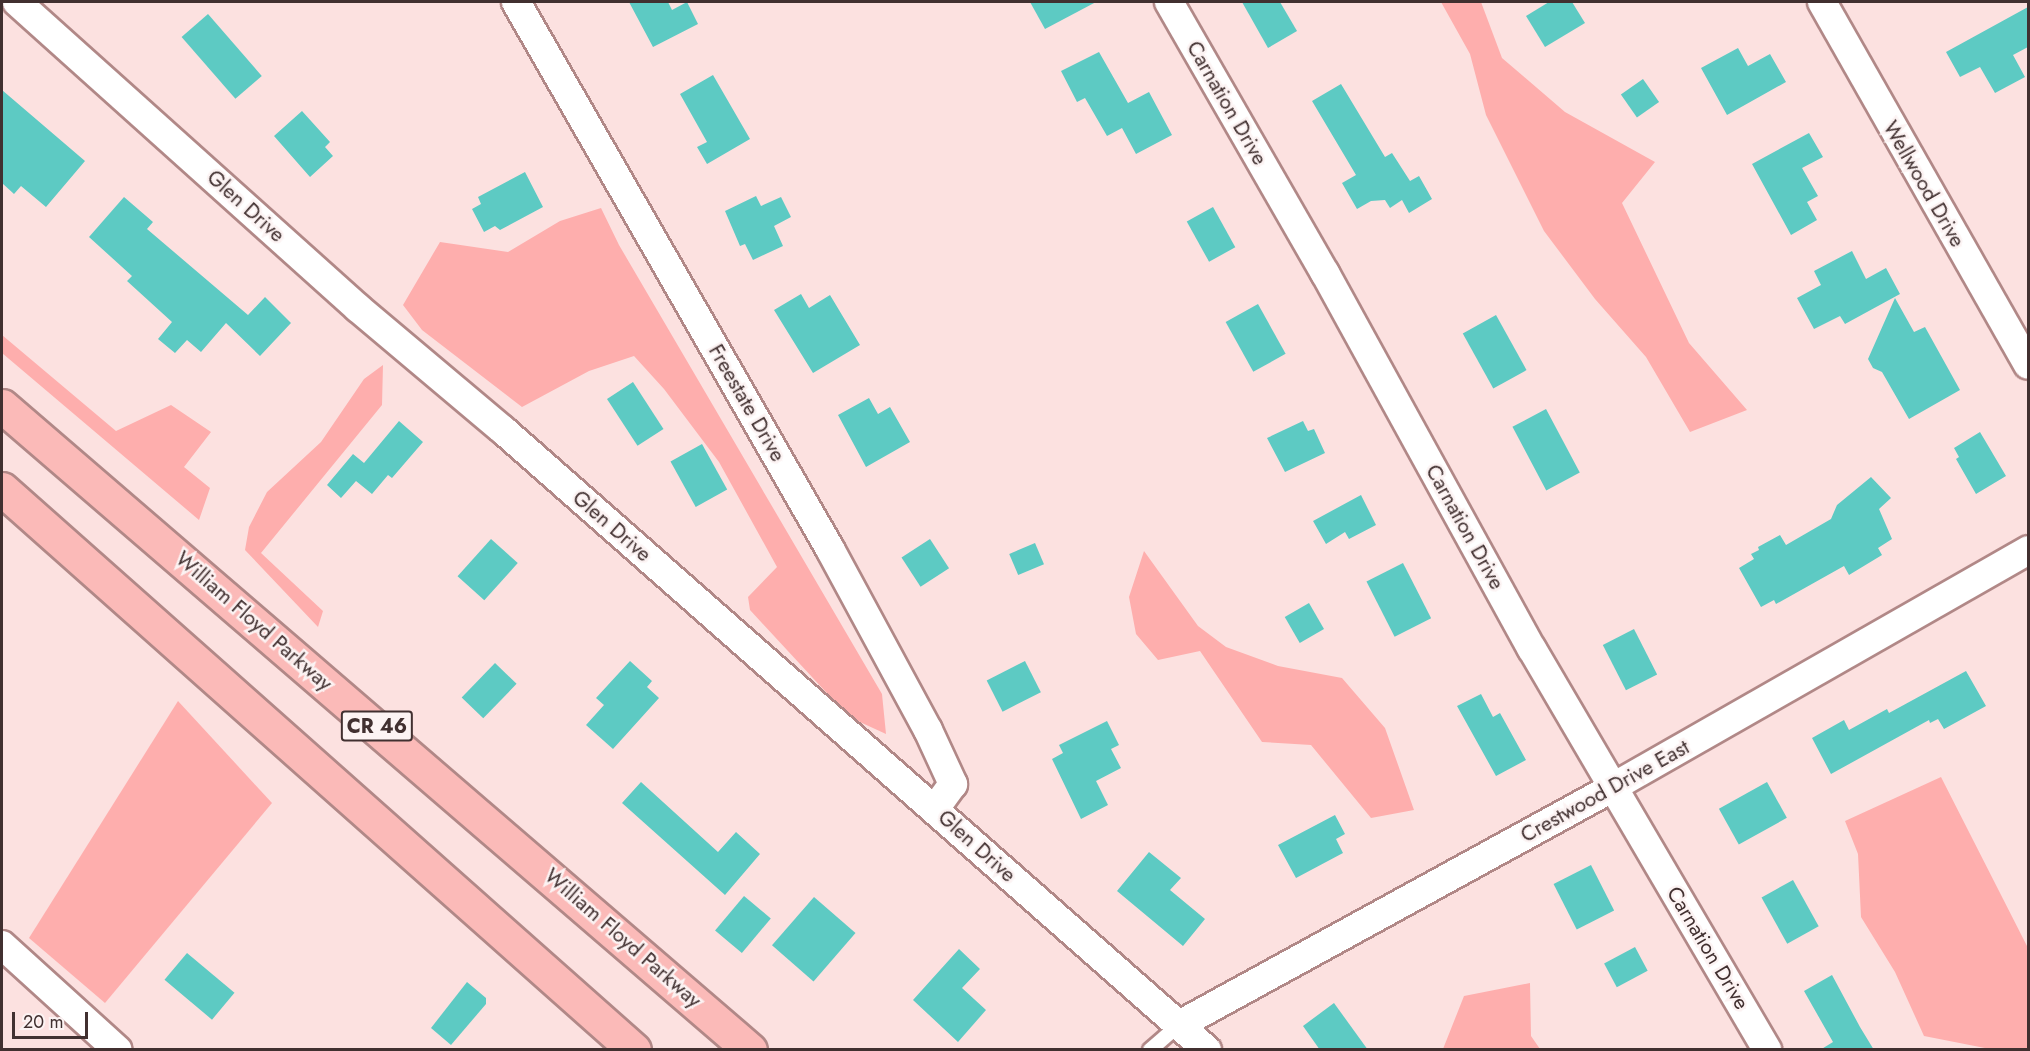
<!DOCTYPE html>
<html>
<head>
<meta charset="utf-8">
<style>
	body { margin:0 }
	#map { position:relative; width:2030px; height:1051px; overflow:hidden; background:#fce1e0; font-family:Jost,sans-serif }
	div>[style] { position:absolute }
	.green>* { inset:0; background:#feaead }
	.building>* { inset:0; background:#5dcac3; transform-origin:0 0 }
	.roads { filter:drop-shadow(2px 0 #b18887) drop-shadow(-2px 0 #b18887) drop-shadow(0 2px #b18887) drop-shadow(0 -2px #b18887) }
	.service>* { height:14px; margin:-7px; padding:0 7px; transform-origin:7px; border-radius:7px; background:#fff }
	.minor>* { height:28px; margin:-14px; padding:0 14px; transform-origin:14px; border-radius:14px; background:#fff }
	.trunk>* { height:33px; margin:-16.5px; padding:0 16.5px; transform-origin:16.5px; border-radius:16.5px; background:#fbbab8 }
	span { translate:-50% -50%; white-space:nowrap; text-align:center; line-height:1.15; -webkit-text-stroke:5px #fcf3f3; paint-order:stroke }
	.shield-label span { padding:2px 4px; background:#fcf3f3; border:2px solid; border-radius:4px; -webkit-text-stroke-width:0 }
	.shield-label { font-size:20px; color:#413030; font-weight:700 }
	.street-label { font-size:21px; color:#413030 }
	.frame { position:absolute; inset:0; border:3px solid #413030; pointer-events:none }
	.scale { position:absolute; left:12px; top:1012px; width:76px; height:27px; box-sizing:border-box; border:3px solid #413030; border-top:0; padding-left:8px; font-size:18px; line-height:21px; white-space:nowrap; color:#413030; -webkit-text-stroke:4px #fcf3f3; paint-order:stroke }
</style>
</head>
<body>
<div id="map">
	<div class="green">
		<div style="clip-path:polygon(1441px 2px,1481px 2px,1502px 58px,1565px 112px,1655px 162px,1622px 203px,1689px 343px,1747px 410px,1690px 432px,1646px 357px,1595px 299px,1544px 231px,1486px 115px,1470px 54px)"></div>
		<div style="clip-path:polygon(601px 208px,619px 245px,882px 694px,886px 734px,849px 717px,750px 610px,748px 597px,777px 567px,719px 462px,664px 389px,634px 356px,589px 371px,522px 407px,422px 330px,403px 305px,440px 242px,508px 252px,560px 221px)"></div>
		<div style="clip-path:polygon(2px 335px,116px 431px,171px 405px,211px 432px,184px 467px,210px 488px,199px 520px,2px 353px)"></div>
		<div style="clip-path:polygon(383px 365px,382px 405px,261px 553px,323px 611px,318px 627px,245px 550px,249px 527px,267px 492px,321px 442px,364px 379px)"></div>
		<div style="clip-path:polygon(1144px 551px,1198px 626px,1226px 647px,1278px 666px,1342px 678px,1385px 728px,1414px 810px,1371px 818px,1311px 745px,1262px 742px,1200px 651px,1158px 660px,1136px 634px,1129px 597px)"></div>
		<div style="clip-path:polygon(178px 701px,272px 803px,105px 1003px,29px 938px)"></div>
		<div style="clip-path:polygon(1941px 777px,2028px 948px,2028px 1049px,1990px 1049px,1924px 1036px,1895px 972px,1861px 917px,1858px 854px,1845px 821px)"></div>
		<div style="clip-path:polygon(1530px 983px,1531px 1036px,1540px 1049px,1443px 1049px,1464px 996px)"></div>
	</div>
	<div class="building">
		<div style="clip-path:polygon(629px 2px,668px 2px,672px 10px,687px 2px,698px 24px,653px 47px)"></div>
		<div style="clip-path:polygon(1030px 2px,1096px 2px,1045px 29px)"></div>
		<div style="clip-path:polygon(1242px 2px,1280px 2px,1297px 31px,1268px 48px)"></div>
		<div style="clip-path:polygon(1549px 2px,1572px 2px,1585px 23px,1545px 47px,1526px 16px)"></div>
		<div style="clip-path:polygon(2028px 7px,2028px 47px,2013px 55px,2025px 77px,1995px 93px,1980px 67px,1960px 77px,1946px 52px)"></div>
		<div style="left:208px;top:14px;width:82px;height:35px;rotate:49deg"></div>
		<div style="clip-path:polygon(1738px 48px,1748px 66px,1770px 54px,1786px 82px,1727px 115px,1701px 68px)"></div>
		<div style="clip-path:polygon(1099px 52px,1128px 103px,1149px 92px,1172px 135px,1136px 154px,1122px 128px,1107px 136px,1085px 98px,1077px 102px,1061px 71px)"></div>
		<div style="clip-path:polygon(713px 75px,750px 139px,707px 164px,697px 147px,707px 142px,680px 94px)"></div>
		<div style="left:1643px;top:79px;width:28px;height:27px;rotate:55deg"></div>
		<div style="clip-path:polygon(1341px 84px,1385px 157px,1392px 153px,1410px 181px,1419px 176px,1432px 199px,1409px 213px,1402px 200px,1390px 208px,1385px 200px,1371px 201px,1357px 209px,1342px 183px,1356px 175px,1312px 101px)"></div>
		<div style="clip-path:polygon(2px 90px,85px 161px,46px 207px,21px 186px,14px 194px,2px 183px)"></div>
		<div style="clip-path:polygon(302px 111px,330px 142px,325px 147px,333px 156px,310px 177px,274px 136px)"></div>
		<div style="clip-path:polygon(1809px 133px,1823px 157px,1802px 168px,1818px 196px,1807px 202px,1817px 220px,1791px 235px,1752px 164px)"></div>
		<div style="clip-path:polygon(525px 172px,543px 207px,500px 230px,495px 226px,484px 232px,472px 209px,481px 204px,478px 197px)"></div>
		<div style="clip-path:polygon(756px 196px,761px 206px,781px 197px,791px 217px,774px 226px,783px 246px,753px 260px,745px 244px,740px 246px,725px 211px)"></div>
		<div style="clip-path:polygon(124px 197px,153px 222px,147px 229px,248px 315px,265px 297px,291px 323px,260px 356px,226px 323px,201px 352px,187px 340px,175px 353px,158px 339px,172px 322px,127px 281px,132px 276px,89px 237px)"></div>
		<div style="left:1213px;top:207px;width:46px;height:30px;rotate:61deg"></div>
		<div style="clip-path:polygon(1852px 251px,1866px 279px,1886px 268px,1900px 294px,1845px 324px,1840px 316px,1814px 329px,1797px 298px,1821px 285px,1814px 271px)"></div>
		<div style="clip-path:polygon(801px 294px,809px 308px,830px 295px,860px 345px,813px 373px,774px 310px)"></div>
		<div style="clip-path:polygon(1895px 298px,1914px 332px,1925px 327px,1960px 390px,1909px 419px,1882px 372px,1873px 368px,1868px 359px)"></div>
		<div style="left:1258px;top:304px;width:57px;height:37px;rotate:61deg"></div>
		<div style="left:1496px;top:315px;width:63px;height:38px;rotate:61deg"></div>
		<div style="left:633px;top:382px;width:56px;height:31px;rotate:57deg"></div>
		<div style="clip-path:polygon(869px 398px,878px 414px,890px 407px,910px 442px,866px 467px,838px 415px)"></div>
		<div style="left:1546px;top:409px;width:72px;height:38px;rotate:62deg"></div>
		<div style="clip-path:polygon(399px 421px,423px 442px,392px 478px,388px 475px,372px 494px,356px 481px,341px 498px,327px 485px,353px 454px,364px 463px)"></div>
		<div style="clip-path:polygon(1303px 421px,1308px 431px,1314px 429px,1325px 453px,1285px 472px,1267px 438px)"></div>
		<div style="clip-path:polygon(1980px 432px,2006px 476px,1976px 494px,1956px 459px,1959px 457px,1954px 448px)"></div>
		<div style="left:702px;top:444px;width:52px;height:36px;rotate:61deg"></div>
		<div style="clip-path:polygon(1871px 477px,1891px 498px,1879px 509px,1892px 539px,1878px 548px,1882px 555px,1849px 575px,1844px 566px,1776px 604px,1774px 600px,1761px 607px,1739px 568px,1754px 559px,1751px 554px,1759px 550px,1758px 547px,1780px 535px,1786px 545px,1831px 519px,1837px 505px)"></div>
		<div style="clip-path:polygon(1361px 495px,1376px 525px,1349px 539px,1345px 532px,1326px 544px,1313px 521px)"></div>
		<div style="left:491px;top:539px;width:36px;height:50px;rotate:42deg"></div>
		<div style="left:930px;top:539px;width:35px;height:34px;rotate:57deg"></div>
		<div style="left:1035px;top:543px;width:23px;height:28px;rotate:67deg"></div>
		<div style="left:1403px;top:563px;width:62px;height:41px;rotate:63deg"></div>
		<div style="left:1309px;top:603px;width:30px;height:28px;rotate:60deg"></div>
		<div style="left:1634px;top:629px;width:51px;height:35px;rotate:63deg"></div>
		<div style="clip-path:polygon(630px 661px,652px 681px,647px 687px,659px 698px,613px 749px,586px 725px,604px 705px,596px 698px)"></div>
		<div style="left:1025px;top:661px;width:35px;height:43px;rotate:63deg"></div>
		<div style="left:495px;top:663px;width:30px;height:48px;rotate:44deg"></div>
		<div style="clip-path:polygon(1966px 671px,1986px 706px,1944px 729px,1938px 719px,1930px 723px,1929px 720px,1831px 774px,1812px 738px,1844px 720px,1849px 730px,1887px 709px,1889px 713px)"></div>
		<div style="clip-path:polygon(1481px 694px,1493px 717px,1500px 713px,1526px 760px,1496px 776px,1457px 706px)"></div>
		<div style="clip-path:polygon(1107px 721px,1119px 745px,1111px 749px,1121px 768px,1096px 781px,1108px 805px,1081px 819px,1052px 759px,1063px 753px,1059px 745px)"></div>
		<div style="clip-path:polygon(641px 782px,718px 852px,736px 832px,760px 854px,725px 895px,622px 803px)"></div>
		<div style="left:1767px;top:782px;width:41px;height:55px;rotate:61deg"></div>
		<div style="clip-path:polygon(1335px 815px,1345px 834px,1336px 839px,1343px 853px,1296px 878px,1278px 845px)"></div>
		<div style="clip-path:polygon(1149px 852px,1181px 878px,1170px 890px,1205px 919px,1183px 946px,1117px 891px)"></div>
		<div style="left:1591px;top:865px;width:51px;height:42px;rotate:63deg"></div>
		<div style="left:1793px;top:880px;width:53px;height:36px;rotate:61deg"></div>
		<div style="left:744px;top:896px;width:35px;height:45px;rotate:40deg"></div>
		<div style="left:814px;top:897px;width:55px;height:64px;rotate:41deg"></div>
		<div style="left:1635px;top:947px;width:27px;height:35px;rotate:62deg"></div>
		<div style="clip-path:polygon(959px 949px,980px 969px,962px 988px,986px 1010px,958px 1042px,913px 1000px)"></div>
		<div style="left:187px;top:953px;width:62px;height:35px;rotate:40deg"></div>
		<div style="clip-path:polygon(1832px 975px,1860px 1027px,1874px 1050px,1820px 1050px,1833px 1042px,1804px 991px)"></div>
		<div style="clip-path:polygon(467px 982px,486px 998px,486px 1004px,451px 1045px,431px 1028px)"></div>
		<div style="clip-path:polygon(1334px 1003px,1368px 1050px,1320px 1050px,1303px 1026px)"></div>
	</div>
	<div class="roads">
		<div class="service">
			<div style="left:1150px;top:1050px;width:38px;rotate:-41deg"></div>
		</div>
		<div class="minor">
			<div style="left:17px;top:2px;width:458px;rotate:41.9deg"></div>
			<div style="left:358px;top:308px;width:189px;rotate:40.1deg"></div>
			<div style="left:503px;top:430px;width:938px;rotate:41.37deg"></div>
			<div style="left:516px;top:2px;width:631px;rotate:60.14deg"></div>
			<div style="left:830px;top:549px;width:206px;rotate:61.6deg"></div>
			<div style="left:928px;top:730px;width:60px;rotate:65.2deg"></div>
			<div style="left:953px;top:784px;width:31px;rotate:126deg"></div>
			<div style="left:1169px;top:2px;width:313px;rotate:60.1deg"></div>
			<div style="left:1325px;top:273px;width:429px;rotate:61.2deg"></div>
			<div style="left:1532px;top:649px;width:465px;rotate:59.6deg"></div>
			<div style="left:1822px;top:2px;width:417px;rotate:60.4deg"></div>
			<div style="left:2px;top:945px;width:156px;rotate:42.2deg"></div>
			<div style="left:1179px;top:1025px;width:497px;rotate:-28.7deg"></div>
			<div style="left:1615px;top:786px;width:476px;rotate:-29.7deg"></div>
		</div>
		<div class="trunk">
			<div style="left:2px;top:406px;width:987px;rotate:40.73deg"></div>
			<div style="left:2px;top:489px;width:845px;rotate:41.59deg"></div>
		</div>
	</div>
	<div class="shield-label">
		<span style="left:377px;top:726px">CR 46</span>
	</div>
	<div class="street-label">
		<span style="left:1227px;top:103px;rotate:60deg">Carnation Drive</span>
		<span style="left:1924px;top:184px;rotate:60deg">Wellwood Drive</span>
		<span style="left:246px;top:206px;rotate:42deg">Glen Drive</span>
		<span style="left:747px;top:403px;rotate:60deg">Freestate Drive</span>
		<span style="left:612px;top:526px;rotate:41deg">Glen Drive</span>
		<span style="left:1465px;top:527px;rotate:61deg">Carnation Drive</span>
		<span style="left:254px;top:621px;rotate:41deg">William Floyd Parkway</span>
		<span style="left:1605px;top:791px;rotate:-29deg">Crestwood Drive East</span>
		<span style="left:977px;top:846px;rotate:42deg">Glen Drive</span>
		<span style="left:623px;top:938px;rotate:41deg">William Floyd Parkway</span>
		<span style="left:1708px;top:948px;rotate:59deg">Carnation Drive</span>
	</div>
	<div class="frame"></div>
	<div class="scale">20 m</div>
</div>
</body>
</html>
